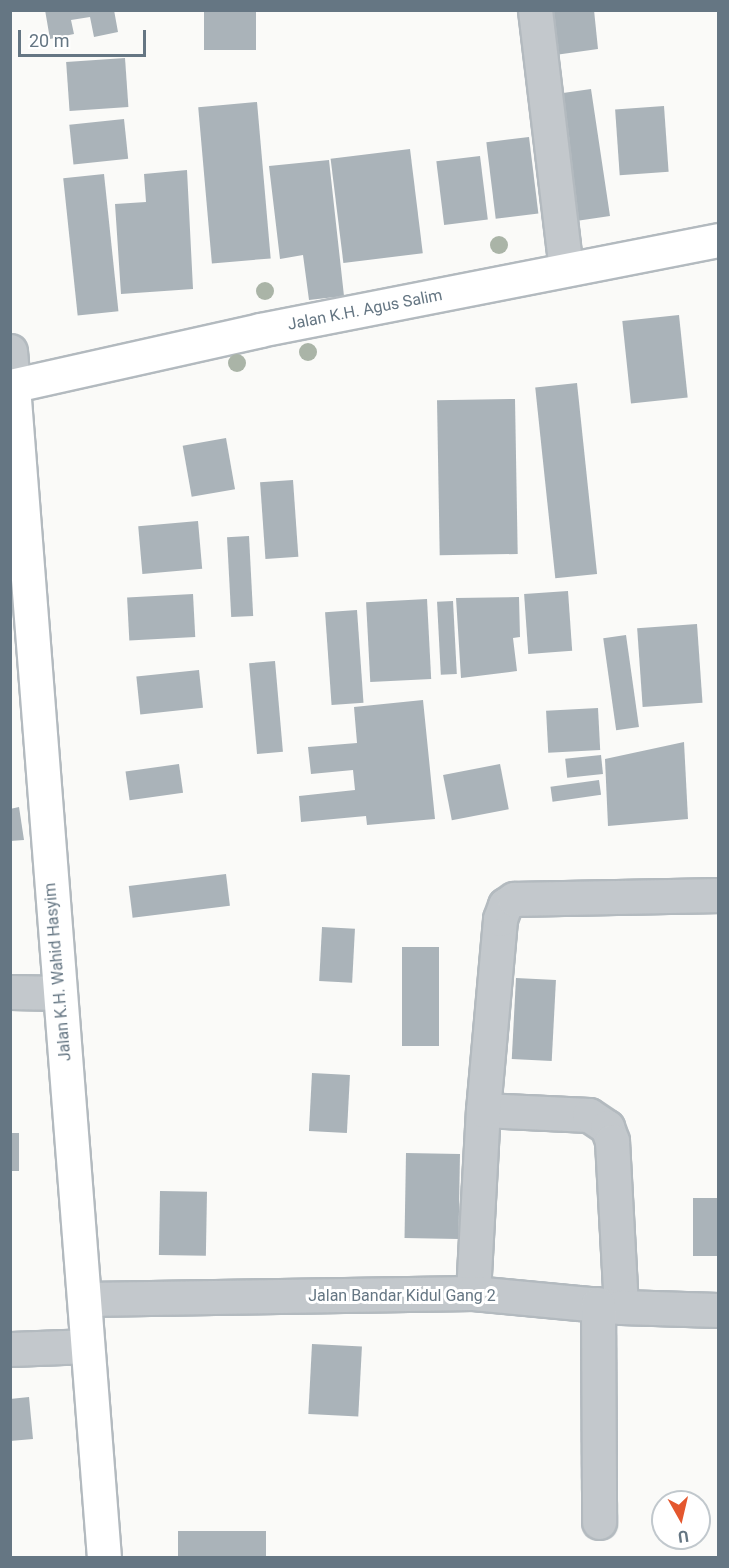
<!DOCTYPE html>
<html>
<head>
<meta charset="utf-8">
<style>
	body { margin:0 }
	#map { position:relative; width:729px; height:1568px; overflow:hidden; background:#fafaf8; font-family:Roboto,sans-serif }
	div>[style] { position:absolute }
	.building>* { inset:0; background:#aab3b9; transform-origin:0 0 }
	.roads { filter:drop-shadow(2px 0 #b3babf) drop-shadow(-2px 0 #b3babf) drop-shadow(0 2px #b3babf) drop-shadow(0 -2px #b3babf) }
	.minor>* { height:33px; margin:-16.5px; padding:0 16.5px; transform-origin:16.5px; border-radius:16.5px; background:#c3c8cc }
	.tertiary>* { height:33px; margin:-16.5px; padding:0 16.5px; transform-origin:16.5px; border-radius:16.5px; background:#c3c8cc }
	.secondary>* { height:33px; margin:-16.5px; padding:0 16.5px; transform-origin:16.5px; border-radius:16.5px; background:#fff }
	.trunk>* { height:33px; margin:-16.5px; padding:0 16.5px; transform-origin:16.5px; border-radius:16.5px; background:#fff }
	.trees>* { width:18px; height:18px; margin:-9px; border-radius:50%; background:#aab4a7 }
	span { translate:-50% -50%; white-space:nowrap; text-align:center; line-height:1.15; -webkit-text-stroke:6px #fff; paint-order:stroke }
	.street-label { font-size:16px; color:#657683 }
	.frame { position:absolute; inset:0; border:12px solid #657683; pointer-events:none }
	.north { position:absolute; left:651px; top:1490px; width:60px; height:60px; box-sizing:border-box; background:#fff; border:2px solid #c1c8cd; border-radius:50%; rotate:172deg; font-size:16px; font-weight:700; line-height:24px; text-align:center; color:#657683 }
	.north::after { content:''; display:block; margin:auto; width:21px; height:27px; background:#e4572e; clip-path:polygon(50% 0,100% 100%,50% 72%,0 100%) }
	.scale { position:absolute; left:18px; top:30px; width:128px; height:27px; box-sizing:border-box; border:3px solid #657683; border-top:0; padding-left:8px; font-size:18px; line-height:21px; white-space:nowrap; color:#657683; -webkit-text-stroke:4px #fff; paint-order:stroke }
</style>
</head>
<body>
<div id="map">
	<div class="building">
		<div style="clip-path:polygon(45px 10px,114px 10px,118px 32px,94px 37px,90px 17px,71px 20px,74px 34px,50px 39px)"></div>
		<div style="left:204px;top:10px;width:52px;height:40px"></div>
		<div style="clip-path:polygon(551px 10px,594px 10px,598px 49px,555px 55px)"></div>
		<div style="left:125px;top:58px;width:49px;height:59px;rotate:86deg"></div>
		<div style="clip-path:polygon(591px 89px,610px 216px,576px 221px,565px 144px,570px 144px,563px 93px)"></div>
		<div style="left:257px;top:102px;width:157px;height:59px;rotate:85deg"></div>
		<div style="left:664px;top:106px;width:66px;height:49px;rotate:86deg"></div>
		<div style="left:124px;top:119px;width:40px;height:55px;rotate:84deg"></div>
		<div style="left:529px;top:137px;width:77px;height:43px;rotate:83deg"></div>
		<div style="left:410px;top:149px;width:105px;height:80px;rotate:83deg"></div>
		<div style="left:480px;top:156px;width:64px;height:44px;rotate:83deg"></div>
		<div style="clip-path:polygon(329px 160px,344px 296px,309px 300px,303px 255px,280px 259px,269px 166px)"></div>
		<div style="clip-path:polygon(187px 170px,193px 289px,121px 294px,115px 204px,146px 202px,144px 174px)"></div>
		<div style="left:104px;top:174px;width:138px;height:41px;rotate:84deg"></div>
		<div style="left:679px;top:315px;width:83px;height:57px;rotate:84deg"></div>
		<div style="left:577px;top:383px;width:192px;height:42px;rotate:84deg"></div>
		<div style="left:515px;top:399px;width:155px;height:78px;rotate:89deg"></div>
		<div style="left:226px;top:438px;width:52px;height:44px;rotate:80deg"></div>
		<div style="left:293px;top:480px;width:77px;height:33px;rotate:86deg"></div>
		<div style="left:198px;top:521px;width:48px;height:60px;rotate:85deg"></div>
		<div style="left:249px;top:536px;width:80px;height:22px;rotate:87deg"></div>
		<div style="left:568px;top:591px;width:60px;height:44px;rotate:86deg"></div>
		<div style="left:193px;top:594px;width:43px;height:66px;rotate:87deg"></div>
		<div style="clip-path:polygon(519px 597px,520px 637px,513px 638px,517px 671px,461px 678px,456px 598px)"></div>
		<div style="left:427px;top:599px;width:80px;height:61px;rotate:87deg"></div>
		<div style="left:453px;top:601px;width:73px;height:16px;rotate:87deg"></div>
		<div style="left:357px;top:610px;width:93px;height:32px;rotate:86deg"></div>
		<div style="left:697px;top:624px;width:79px;height:60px;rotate:86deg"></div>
		<div style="left:626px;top:635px;width:93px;height:23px;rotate:82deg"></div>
		<div style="left:275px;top:661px;width:91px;height:26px;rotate:85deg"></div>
		<div style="left:199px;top:670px;width:38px;height:63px;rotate:84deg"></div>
		<div style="clip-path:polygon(423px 700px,435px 819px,367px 825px,366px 816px,301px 822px,299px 796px,355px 790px,353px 770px,311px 774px,308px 747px,357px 743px,354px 707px)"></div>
		<div style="left:598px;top:708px;width:42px;height:52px;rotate:87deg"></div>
		<div style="clip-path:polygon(684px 742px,688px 819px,608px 826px,605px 759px)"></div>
		<div style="left:601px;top:755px;width:19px;height:36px;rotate:84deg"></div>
		<div style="left:179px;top:764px;width:29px;height:54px;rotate:82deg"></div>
		<div style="left:500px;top:764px;width:46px;height:58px;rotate:79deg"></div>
		<div style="left:599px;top:780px;width:15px;height:49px;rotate:82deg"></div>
		<div style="clip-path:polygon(19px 807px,24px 840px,10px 841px,10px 809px)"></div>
		<div style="left:226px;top:874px;width:32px;height:98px;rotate:83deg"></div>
		<div style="left:322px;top:927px;width:33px;height:54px;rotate:3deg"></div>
		<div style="left:402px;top:947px;width:37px;height:99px"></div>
		<div style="left:516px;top:978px;width:40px;height:81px;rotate:3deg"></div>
		<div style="left:312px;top:1073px;width:38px;height:58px;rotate:3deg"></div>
		<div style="left:10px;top:1133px;width:9px;height:38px"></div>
		<div style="left:406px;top:1153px;width:54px;height:85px;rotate:1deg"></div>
		<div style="left:160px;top:1191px;width:47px;height:64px;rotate:1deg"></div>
		<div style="left:718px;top:1198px;width:58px;height:25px;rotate:90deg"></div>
		<div style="left:312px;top:1344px;width:50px;height:70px;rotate:3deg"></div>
		<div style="clip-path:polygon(29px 1397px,33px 1439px,10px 1441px,10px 1399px)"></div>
		<div style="left:266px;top:1531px;width:27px;height:88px;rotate:90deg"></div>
	</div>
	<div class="roads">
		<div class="minor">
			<div style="left:535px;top:10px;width:261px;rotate:83.2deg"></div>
			<div style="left:10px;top:992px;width:50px;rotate:1.1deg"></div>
			<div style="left:483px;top:1110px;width:106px;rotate:2.7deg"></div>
			<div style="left:589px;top:1115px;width:22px;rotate:34deg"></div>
			<div style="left:607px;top:1127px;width:15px;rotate:70deg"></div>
			<div style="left:612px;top:1141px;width:166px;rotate:86.9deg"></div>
			<div style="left:473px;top:1293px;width:183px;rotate:-86.9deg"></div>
			<div style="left:483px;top:1110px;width:192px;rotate:-84.9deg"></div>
			<div style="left:500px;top:919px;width:15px;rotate:-70deg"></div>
			<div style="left:505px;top:905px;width:11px;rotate:-34deg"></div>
			<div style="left:514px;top:899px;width:204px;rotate:-1.1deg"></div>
			<div style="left:85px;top:1299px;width:388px;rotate:-0.9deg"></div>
			<div style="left:473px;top:1293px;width:149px;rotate:5.4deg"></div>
			<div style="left:621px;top:1307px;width:97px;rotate:1.8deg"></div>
			<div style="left:598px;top:1304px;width:218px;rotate:89.7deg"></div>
			<div style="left:10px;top:1349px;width:77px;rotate:-2.2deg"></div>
		</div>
		<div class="tertiary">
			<div style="left:10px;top:351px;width:35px;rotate:85deg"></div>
		</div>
		<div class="secondary">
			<div style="left:13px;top:386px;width:1176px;rotate:85.56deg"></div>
		</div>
		<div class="trunk">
			<div style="left:10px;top:386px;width:256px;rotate:-12.6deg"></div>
			<div style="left:260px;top:330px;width:467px;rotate:-11.1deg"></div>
		</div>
	</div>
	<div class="trees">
		<div style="left:499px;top:245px"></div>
		<div style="left:265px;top:291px"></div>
		<div style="left:308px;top:352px"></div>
		<div style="left:237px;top:363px"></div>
	</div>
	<div class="street-label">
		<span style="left:365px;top:310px;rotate:-11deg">Jalan K.H. Agus Salim</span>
		<span style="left:58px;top:972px;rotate:-95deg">Jalan K.H. Wahid Hasyim</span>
		<span style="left:402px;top:1296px">Jalan Bandar Kidul Gang 2</span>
	</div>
	<div class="frame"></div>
	<div class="north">U</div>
	<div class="scale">20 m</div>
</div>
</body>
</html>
